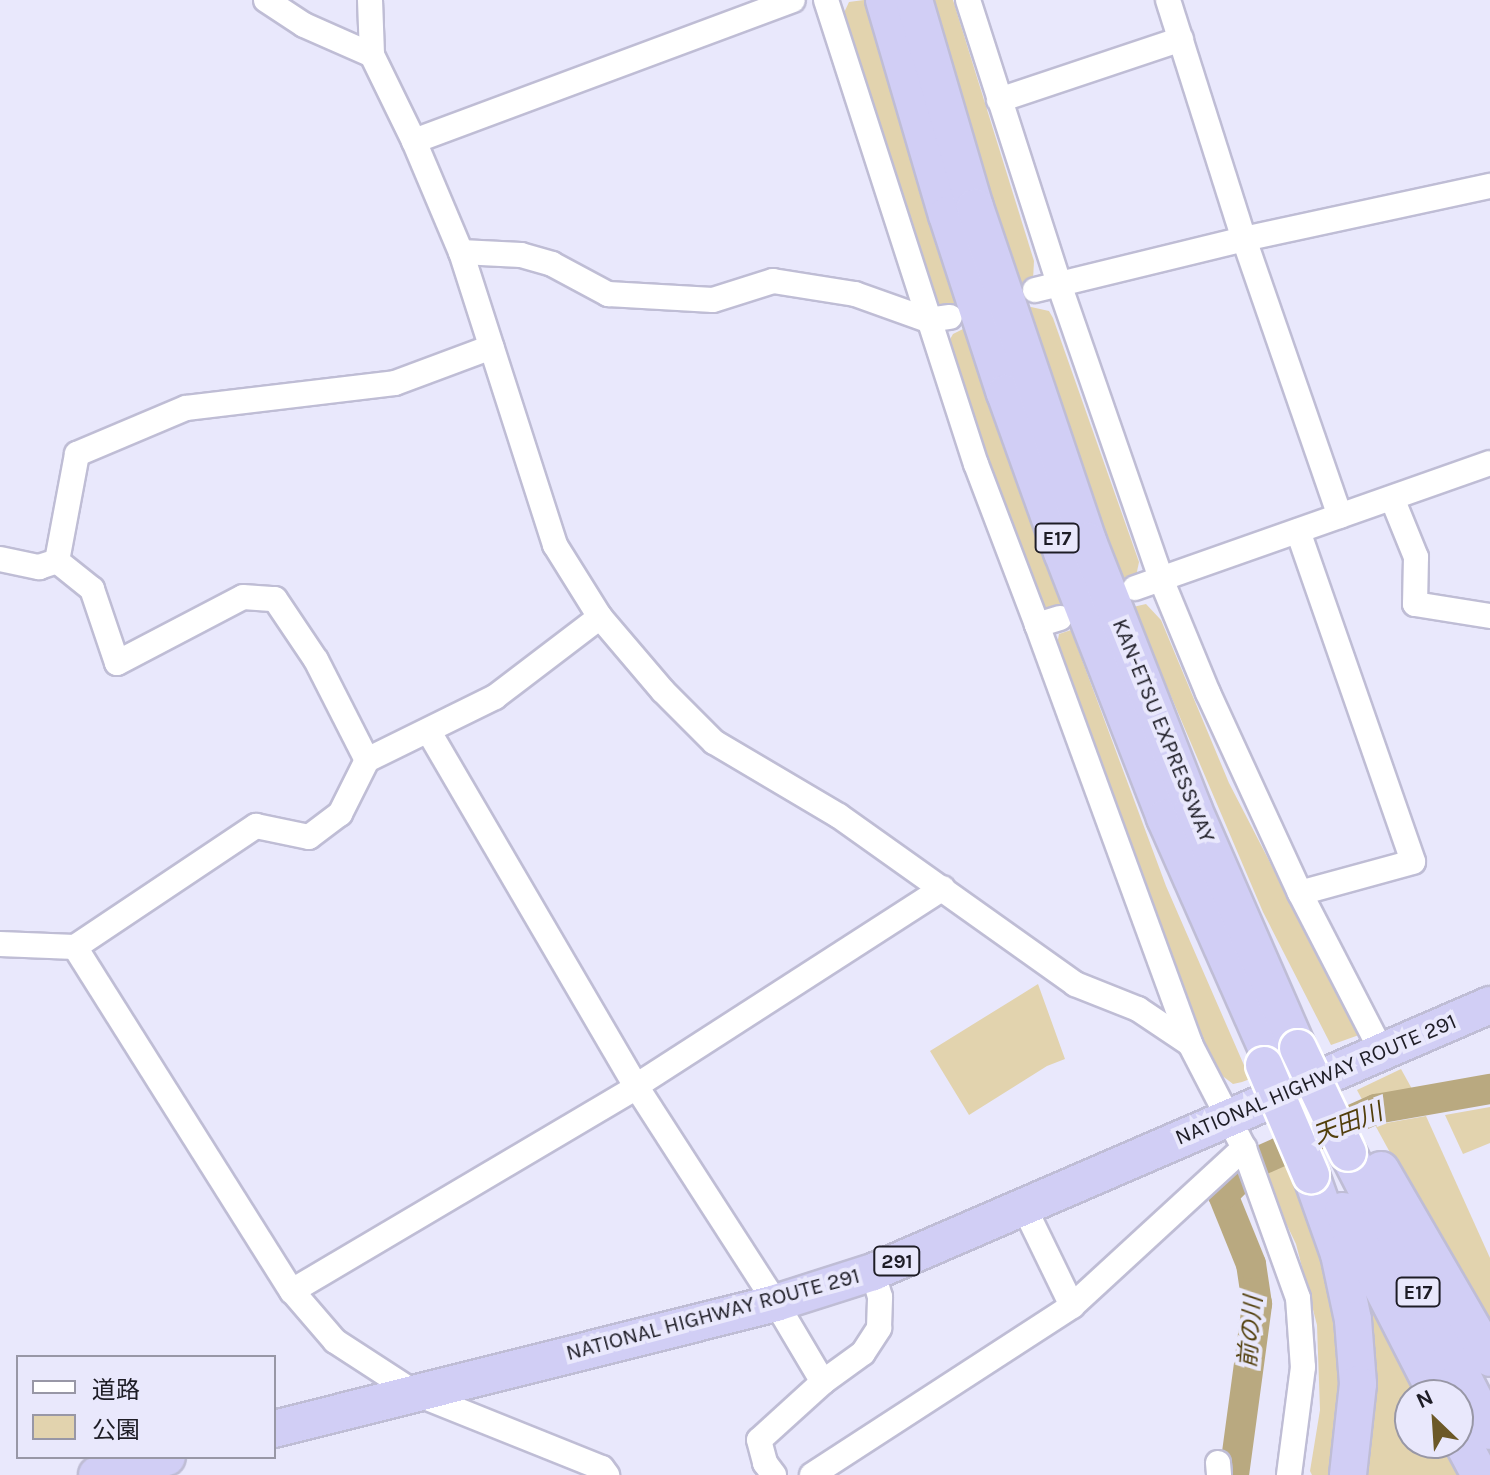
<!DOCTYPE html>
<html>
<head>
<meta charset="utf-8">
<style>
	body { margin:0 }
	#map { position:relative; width:1490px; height:1475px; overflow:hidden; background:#e9e8fc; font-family:Karla,"Noto Sans JP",sans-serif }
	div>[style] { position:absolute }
	.green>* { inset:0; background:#e2d3ae }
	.river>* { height:30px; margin:-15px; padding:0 15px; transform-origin:15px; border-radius:15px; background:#b9a980 }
	.roads { filter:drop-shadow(2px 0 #bfbdd5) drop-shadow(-2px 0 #bfbdd5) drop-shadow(0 2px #bfbdd5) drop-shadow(0 -2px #bfbdd5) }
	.minor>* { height:24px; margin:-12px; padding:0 12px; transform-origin:12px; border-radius:12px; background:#fff }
	.highway>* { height:36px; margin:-18px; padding:0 18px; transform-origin:18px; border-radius:18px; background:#d1cef5 }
	.bridges { filter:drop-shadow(2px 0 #fff) drop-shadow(-2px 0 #fff) drop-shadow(0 2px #fff) drop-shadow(0 -2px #fff) }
	.highway-bridge>* { height:36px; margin:-18px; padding:0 18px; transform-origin:18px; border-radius:18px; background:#d1cef5 }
	span { translate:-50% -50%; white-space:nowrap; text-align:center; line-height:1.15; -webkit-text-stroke:8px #e9e8fc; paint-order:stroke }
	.shield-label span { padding:2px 6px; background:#e9e8fc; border:2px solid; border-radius:6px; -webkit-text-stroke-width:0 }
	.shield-label { font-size:20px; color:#1e1d26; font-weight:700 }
	.street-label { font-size:22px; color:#1e1d26 }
	.water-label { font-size:24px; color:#523f0c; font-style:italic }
	.legend { position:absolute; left:16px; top:1355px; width:260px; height:104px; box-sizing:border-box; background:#e9e8fc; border:2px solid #9897a6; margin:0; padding:10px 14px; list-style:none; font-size:24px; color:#1e1d26 }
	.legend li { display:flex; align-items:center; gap:16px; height:40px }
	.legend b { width:40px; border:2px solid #9897a6 }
	.north { position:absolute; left:1394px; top:1379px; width:80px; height:80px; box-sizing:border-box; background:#e9e8fc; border:2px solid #9897a6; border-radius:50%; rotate:335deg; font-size:22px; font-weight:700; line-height:32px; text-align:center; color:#1e1d26 }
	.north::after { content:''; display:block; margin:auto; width:28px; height:36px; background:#6c5827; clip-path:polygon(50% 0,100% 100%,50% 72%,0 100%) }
</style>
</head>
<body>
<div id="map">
	<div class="green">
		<div style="clip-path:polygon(864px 0,922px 194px,960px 311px,933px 306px,842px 17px,849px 2px)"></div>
		<div style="clip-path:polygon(933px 0,953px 0,1034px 261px,1033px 280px,1019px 291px)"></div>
		<div style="clip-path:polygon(1031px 307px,1049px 311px,1053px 318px,1139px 562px,1135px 581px,1125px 586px,1024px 309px)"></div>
		<div style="clip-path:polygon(965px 328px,1042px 549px,1065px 613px,1045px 616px,1033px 596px,948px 343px,953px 334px)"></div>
		<div style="clip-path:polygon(1146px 604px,1161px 620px,1229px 783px,1359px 1035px,1331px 1045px,1263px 912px,1133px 607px)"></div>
		<div style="clip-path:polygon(1071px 630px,1166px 886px,1250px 1079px,1242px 1082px,1233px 1084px,1216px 1071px,1192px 1016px,1057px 645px,1059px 634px)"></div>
		<div style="clip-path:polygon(1038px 984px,1065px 1059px,1047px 1066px,969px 1115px,930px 1051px)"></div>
		<div style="clip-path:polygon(1401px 1069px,1417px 1098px,1366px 1107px,1357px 1090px)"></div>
		<div style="clip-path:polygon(1490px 1107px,1490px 1143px,1463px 1154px,1445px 1115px)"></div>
		<div style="clip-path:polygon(1426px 1116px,1490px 1258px,1490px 1336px,1375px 1125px)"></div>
		<div style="clip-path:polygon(1290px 1158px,1347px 1338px,1337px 1475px,1312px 1475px,1310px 1471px,1320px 1410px,1317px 1325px,1296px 1244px,1263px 1175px)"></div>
		<div style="clip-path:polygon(1360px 1284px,1421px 1395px,1410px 1395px,1410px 1443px,1446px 1443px,1464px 1475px,1360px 1475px)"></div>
	</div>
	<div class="river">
		<div style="left:1234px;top:1475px;width:173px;rotate:-82.3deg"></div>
		<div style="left:1257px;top:1304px;width:40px;rotate:-98.5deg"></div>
		<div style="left:1251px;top:1264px;width:74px;rotate:-112.1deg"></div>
		<div style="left:1223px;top:1195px;width:45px;rotate:-45deg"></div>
		<div style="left:1255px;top:1163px;width:133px;rotate:-24.1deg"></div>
		<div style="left:1376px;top:1109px;width:116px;rotate:-10deg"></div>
	</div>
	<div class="roads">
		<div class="minor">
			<div style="left:266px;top:0;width:45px;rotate:33.3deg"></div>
			<div style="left:304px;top:25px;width:74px;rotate:23.8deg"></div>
			<div style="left:370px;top:0;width:55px;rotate:87.9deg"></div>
			<div style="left:372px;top:55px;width:96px;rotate:64deg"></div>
			<div style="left:414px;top:141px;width:121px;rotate:67.1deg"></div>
			<div style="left:461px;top:252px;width:308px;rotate:72.2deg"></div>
			<div style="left:555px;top:545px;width:85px;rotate:58deg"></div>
			<div style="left:600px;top:617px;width:97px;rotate:49.6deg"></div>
			<div style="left:663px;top:691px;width:72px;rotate:45deg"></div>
			<div style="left:714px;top:742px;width:145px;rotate:30.6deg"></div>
			<div style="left:839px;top:816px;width:290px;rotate:35.4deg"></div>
			<div style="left:1075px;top:984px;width:68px;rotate:21.6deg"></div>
			<div style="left:1138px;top:1009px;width:63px;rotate:33.9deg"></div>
			<div style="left:826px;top:0;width:488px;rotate:72.1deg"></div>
			<div style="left:976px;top:464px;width:172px;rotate:69.2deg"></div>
			<div style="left:1037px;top:625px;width:24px;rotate:-17deg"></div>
			<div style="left:968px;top:0;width:298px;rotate:72.2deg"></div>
			<div style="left:1059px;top:284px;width:312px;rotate:70.9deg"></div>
			<div style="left:1161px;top:579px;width:123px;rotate:67.6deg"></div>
			<div style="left:1208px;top:693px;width:220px;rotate:65.3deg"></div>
			<div style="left:1300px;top:893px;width:179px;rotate:62.7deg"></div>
			<div style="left:1168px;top:0;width:251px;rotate:72.4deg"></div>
			<div style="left:1244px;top:239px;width:293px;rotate:70.9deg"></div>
			<div style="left:999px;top:100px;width:192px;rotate:-18.5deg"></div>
			<div style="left:414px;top:141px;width:404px;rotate:-20.4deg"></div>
			<div style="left:461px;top:252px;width:60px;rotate:2.9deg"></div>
			<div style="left:521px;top:255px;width:32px;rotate:16deg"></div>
			<div style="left:552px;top:264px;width:64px;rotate:28.2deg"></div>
			<div style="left:608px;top:294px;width:105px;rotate:3.3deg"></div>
			<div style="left:713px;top:300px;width:63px;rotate:-17.6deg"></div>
			<div style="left:773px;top:281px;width:83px;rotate:9deg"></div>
			<div style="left:855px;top:294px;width:77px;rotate:19.6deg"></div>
			<div style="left:928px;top:320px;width:22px;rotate:-8deg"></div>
			<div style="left:1035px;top:290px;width:215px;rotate:-13.7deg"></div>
			<div style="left:1244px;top:239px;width:252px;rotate:-12.2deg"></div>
			<div style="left:1392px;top:498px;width:64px;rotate:67.9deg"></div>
			<div style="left:1416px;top:557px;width:47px;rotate:91.2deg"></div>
			<div style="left:1415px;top:604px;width:76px;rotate:9.1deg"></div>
			<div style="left:1298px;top:531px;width:350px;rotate:70.8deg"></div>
			<div style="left:1413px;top:862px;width:117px;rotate:164.7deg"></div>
			<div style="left:0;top:559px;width:40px;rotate:12deg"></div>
			<div style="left:39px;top:567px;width:19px;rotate:-18deg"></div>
			<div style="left:57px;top:561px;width:109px;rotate:-79.4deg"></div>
			<div style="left:77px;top:454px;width:118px;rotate:-22.9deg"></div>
			<div style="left:186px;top:408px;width:210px;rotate:-6.8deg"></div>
			<div style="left:395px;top:383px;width:103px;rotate:-20.4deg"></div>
			<div style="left:57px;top:561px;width:45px;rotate:38.7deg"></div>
			<div style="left:92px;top:589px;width:78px;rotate:71.3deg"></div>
			<div style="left:117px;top:663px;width:142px;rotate:-27.6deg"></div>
			<div style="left:243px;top:597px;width:32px;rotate:4deg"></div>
			<div style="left:275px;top:599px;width:73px;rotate:56.1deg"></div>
			<div style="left:316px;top:660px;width:112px;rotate:63deg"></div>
			<div style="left:1135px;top:588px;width:376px;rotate:-19.4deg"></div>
			<div style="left:1037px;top:625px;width:446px;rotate:69.9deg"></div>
			<div style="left:1190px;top:1044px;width:117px;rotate:62.6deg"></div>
			<div style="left:1244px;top:1148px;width:159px;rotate:70.2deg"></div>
			<div style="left:1298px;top:1298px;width:69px;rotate:85.9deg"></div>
			<div style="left:1303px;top:1367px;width:109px;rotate:97.4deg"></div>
			<div style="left:429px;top:732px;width:410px;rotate:59.7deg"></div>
			<div style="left:636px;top:1086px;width:258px;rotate:57.2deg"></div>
			<div style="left:776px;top:1303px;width:92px;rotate:59.3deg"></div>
			<div style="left:823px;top:1382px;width:86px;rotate:137.8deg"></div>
			<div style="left:759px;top:1440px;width:24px;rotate:75deg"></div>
			<div style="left:765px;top:1463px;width:15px;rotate:53deg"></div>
			<div style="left:0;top:944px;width:75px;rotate:2.3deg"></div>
			<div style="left:75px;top:947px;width:218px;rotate:-33.8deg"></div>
			<div style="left:256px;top:826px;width:54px;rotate:11.7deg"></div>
			<div style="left:309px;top:837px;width:39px;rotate:-37deg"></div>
			<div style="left:340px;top:814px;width:60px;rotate:-63.4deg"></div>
			<div style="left:367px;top:760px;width:143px;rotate:-26.2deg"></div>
			<div style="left:495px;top:697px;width:132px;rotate:-37.3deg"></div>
			<div style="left:75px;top:947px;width:407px;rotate:57.8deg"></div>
			<div style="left:292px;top:1291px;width:66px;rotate:49.3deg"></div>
			<div style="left:335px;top:1341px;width:95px;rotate:33deg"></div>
			<div style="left:415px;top:1393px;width:201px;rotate:21.9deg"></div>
			<div style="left:602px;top:1468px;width:9px;rotate:54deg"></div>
			<div style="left:636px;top:1086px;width:365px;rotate:-32.8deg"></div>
			<div style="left:1024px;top:1207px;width:110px;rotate:64.1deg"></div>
			<div style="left:292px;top:1291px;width:401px;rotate:-30.6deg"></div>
			<div style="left:823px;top:1382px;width:49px;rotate:-35.9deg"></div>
			<div style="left:863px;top:1353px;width:30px;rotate:-57deg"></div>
			<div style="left:879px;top:1328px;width:31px;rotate:-88deg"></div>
			<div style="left:880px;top:1297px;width:26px;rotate:-106deg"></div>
			<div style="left:1218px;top:1463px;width:12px;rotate:85deg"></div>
			<div style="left:812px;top:1475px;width:310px;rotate:-33deg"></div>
			<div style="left:1072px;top:1306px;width:234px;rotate:-42.6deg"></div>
		</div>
		<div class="highway">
			<div style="left:884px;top:0;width:224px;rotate:73.7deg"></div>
			<div style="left:947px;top:215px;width:187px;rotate:72deg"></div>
			<div style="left:1005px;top:393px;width:169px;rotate:70.3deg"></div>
			<div style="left:1062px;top:552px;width:285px;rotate:68.8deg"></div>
			<div style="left:1165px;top:818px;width:266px;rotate:66.2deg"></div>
			<div style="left:914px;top:0;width:216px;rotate:73.6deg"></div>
			<div style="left:975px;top:207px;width:353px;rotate:71.3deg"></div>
			<div style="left:1088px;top:541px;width:287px;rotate:68.5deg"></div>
			<div style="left:1193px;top:808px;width:262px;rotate:66.4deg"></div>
			<div style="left:1348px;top:1153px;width:312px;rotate:62.9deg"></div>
			<div style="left:1381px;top:1170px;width:217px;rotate:59.9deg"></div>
			<div style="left:1311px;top:1175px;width:84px;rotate:70.5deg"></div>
			<div style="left:1339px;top:1254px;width:67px;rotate:78deg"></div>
			<div style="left:1353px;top:1320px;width:64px;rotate:85.5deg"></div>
			<div style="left:1358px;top:1384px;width:92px;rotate:96.3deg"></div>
			<div style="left:1343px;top:1211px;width:207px;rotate:62.9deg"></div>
			<div style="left:274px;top:1429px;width:518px;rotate:-14.09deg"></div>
			<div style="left:776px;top:1303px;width:102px;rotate:-17.7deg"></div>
			<div style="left:873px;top:1272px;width:672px;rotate:-23.4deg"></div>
			<div style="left:1458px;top:1434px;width:47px;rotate:61.8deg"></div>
			<div style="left:97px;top:1475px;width:72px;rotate:-14.4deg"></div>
		</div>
	</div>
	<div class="bridges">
		<div class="highway-bridge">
			<div style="left:1298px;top:1048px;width:116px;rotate:64.5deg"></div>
			<div style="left:1264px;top:1065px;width:120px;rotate:66.9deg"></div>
		</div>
	</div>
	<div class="shield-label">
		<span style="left:1057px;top:538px">E17</span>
		<span style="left:897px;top:1261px">291</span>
		<span style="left:1418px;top:1292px">E17</span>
	</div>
	<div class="street-label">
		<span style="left:1163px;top:731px;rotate:68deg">KAN-ETSU EXPRESSWAY</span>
		<span style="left:1316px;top:1080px;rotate:-23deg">NATIONAL HIGHWAY ROUTE 291</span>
		<span style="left:713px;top:1315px;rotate:-15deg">NATIONAL HIGHWAY ROUTE 291</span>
	</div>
	<div class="water-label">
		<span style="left:1348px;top:1124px;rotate:-21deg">天田川</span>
		<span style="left:1251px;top:1332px;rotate:-85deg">前の川</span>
	</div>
	<ul class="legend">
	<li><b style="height:10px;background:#fff"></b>道路</li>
	<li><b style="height:22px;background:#e2d3ae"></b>公園</li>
	</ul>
	<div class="north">N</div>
</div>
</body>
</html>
